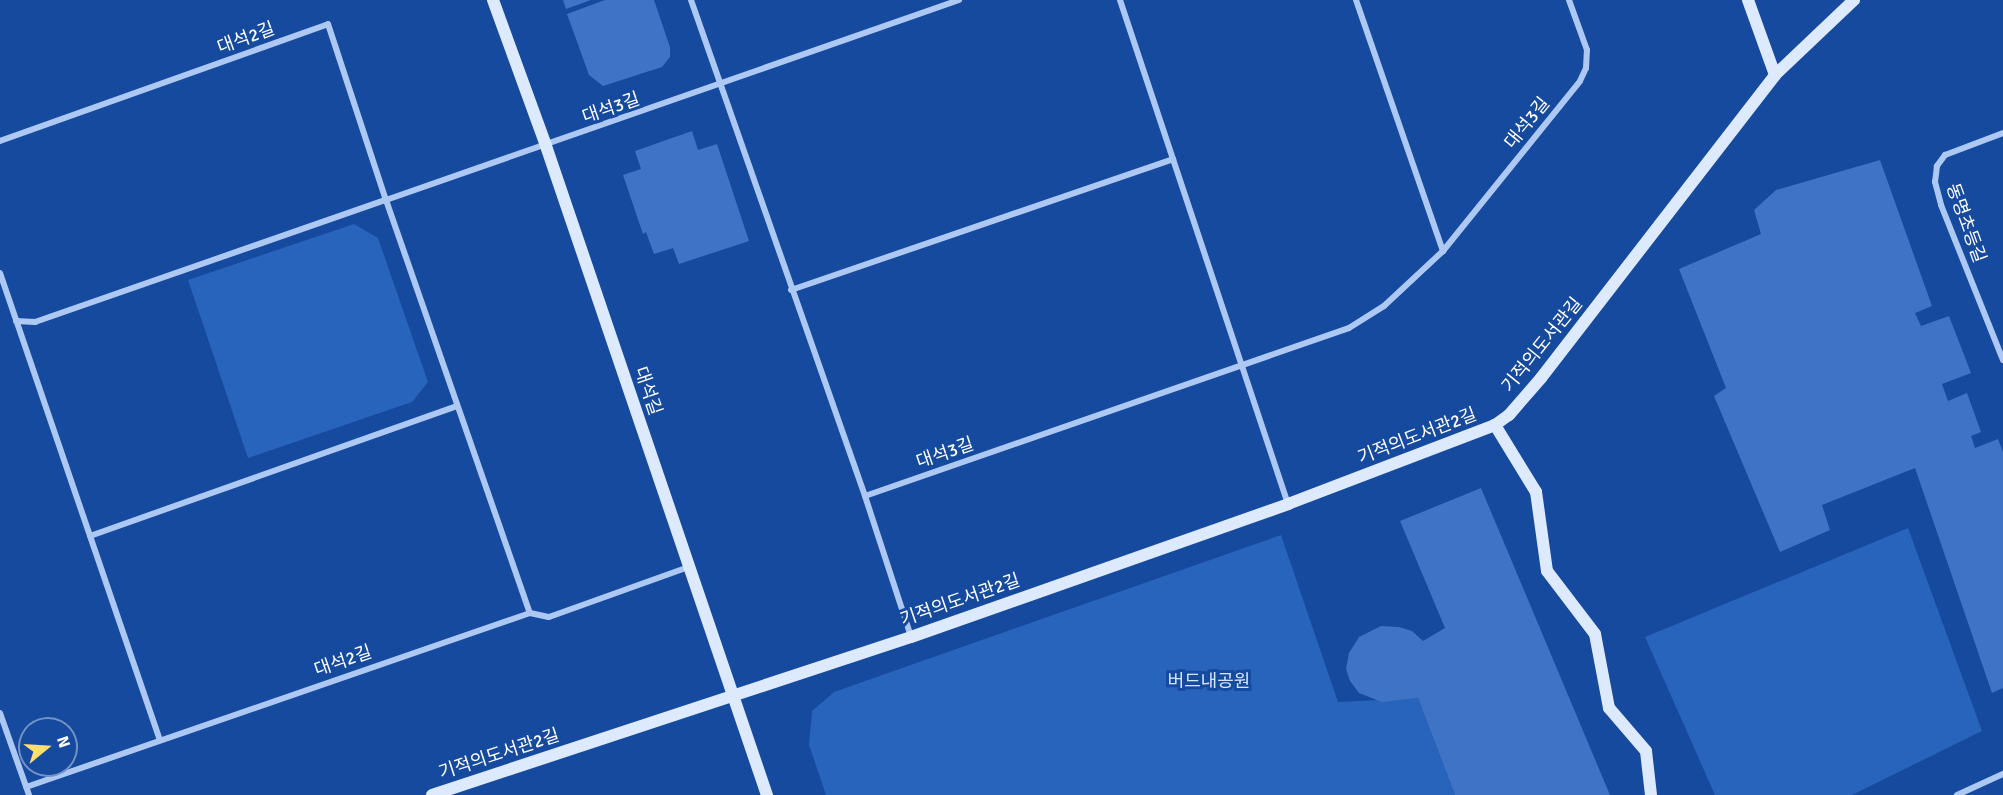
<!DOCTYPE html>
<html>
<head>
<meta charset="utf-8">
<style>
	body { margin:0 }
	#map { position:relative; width:2003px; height:795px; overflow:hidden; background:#154a9e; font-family:Signika,"Noto Sans KR",sans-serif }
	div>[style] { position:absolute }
	.green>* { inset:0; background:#2863bc }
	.building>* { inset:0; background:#3e73c5 }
	.street>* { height:6px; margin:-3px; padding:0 3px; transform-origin:3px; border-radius:3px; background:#adc9f3 }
	.secondary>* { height:12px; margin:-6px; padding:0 6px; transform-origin:6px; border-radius:6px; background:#dde9fd }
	span { translate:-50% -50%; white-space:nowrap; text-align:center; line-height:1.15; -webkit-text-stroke:6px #154a9e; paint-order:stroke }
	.street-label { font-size:18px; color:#fff }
	.park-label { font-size:18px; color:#d5e5fd }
	.north { position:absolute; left:18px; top:717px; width:60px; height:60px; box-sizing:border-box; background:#154a9e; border:2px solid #7392c5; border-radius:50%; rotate:72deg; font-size:16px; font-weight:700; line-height:24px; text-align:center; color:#fff }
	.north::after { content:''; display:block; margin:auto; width:21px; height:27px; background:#ffdd6f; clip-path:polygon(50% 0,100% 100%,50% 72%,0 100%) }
</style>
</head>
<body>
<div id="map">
	<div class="green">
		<div style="clip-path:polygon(354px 224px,378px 238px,428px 382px,412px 402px,248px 458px,188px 280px)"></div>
		<div style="clip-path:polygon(1908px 528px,1982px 731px,1852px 795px,1715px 795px,1645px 637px)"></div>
		<div style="clip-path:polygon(1281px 535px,1338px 702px,1418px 698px,1455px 795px,826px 795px,809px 745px,812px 711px,834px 692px)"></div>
	</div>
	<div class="building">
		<div style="clip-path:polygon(563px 0,591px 0,566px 9px)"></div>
		<div style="clip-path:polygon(605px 0,654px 0,670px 47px,670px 57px,662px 67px,603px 86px,589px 75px,567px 14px)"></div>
		<div style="clip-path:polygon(692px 131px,698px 150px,717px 144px,749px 241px,679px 264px,673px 248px,654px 254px,646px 232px,643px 234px,623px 175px,641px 169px,635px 151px)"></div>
		<div style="clip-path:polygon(1880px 160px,1932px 306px,1915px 313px,1921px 326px,1949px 316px,1971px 373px,1942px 384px,1948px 401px,1967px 393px,1981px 432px,1971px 436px,1975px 448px,1998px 439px,2003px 452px,2003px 688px,1992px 693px,1915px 468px,1822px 505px,1830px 530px,1780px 552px,1714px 396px,1726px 388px,1679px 269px,1761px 234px,1754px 210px,1776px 190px)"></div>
		<div style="clip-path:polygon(1481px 488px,1610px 795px,1455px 795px,1418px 698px,1382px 702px,1359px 693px,1350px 681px,1346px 669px,1349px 653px,1359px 637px,1381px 626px,1399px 627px,1412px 631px,1423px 641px,1445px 628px,1400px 521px)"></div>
	</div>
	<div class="street">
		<div style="left:691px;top:0;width:526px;rotate:70.67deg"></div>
		<div style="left:865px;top:496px;width:148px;rotate:71.9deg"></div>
		<div style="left:1120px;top:0;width:531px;rotate:71.57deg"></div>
		<div style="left:1356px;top:0;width:266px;rotate:70.9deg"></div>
		<div style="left:2003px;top:133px;width:62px;rotate:159.2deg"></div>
		<div style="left:1945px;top:155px;width:14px;rotate:126deg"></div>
		<div style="left:1937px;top:166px;width:16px;rotate:97deg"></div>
		<div style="left:1935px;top:182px;width:24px;rotate:75deg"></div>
		<div style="left:1941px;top:205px;width:167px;rotate:68.2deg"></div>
		<div style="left:0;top:141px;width:348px;rotate:-19.6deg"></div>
		<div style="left:328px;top:24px;width:185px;rotate:71.8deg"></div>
		<div style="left:386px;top:200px;width:607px;rotate:-19.24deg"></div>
		<div style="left:0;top:273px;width:493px;rotate:71.1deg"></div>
		<div style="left:791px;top:290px;width:404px;rotate:-18.9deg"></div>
		<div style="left:16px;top:321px;width:19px;rotate:3deg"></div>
		<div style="left:35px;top:322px;width:372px;rotate:-19.2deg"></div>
		<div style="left:386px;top:200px;width:437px;rotate:70.8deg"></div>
		<div style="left:530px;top:613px;width:533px;rotate:160.95deg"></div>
		<div style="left:865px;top:496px;width:512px;rotate:-19.14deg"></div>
		<div style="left:1349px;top:328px;width:41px;rotate:-32.2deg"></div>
		<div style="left:1384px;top:306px;width:81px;rotate:-43deg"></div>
		<div style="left:1443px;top:251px;width:218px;rotate:-51.1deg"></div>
		<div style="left:1580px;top:81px;width:14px;rotate:-65deg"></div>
		<div style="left:1586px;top:68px;width:18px;rotate:-87deg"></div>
		<div style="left:1587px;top:50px;width:53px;rotate:-109.8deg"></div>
		<div style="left:90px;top:536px;width:389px;rotate:-19.5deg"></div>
		<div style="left:530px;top:613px;width:19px;rotate:12deg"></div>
		<div style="left:549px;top:617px;width:149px;rotate:-19.7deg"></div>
		<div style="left:0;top:713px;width:87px;rotate:70.5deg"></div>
		<div style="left:1957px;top:795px;width:51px;rotate:-24.5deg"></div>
	</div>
	<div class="secondary">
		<div style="left:493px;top:0;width:155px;rotate:70deg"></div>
		<div style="left:546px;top:146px;width:686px;rotate:71.2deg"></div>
		<div style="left:1748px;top:0;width:80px;rotate:70.2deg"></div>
		<div style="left:432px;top:795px;width:504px;rotate:-18.26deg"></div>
		<div style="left:911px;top:637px;width:400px;rotate:-19.4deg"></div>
		<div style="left:1288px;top:504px;width:222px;rotate:-20.9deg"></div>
		<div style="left:1651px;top:795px;width:44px;rotate:-96.5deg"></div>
		<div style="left:1646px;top:751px;width:57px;rotate:-130.7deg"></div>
		<div style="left:1609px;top:708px;width:75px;rotate:-100.7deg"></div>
		<div style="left:1595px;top:634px;width:79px;rotate:-127.3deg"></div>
		<div style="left:1547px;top:571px;width:80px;rotate:-97.9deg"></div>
		<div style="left:1536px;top:492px;width:79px;rotate:-121.5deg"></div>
		<div style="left:1495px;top:425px;width:17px;rotate:-36deg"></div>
		<div style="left:1509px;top:415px;width:49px;rotate:-49.1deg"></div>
		<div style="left:1541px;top:378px;width:383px;rotate:-52.3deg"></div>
		<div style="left:1775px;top:75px;width:109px;rotate:-43.5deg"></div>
	</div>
	<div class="street-label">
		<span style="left:246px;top:38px;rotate:-20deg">대석2길</span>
		<span style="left:611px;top:108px;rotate:-19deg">대석3길</span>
		<span style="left:1527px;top:123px;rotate:-51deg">대석3길</span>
		<span style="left:1966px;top:223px;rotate:70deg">동명초등길</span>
		<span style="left:1542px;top:345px;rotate:-51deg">기적의도서관길</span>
		<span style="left:648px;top:391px;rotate:71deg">대석길</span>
		<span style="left:1417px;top:436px;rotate:-21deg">기적의도서관2길</span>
		<span style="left:945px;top:453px;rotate:-19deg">대석3길</span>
		<span style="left:960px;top:600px;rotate:-19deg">기적의도서관2길</span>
		<span style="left:343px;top:661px;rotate:-19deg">대석2길</span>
		<span style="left:499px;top:754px;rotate:-18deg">기적의도서관2길</span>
	</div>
	<div class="park-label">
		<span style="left:1209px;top:681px">버드내공원</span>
	</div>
	<div class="north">N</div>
</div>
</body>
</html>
